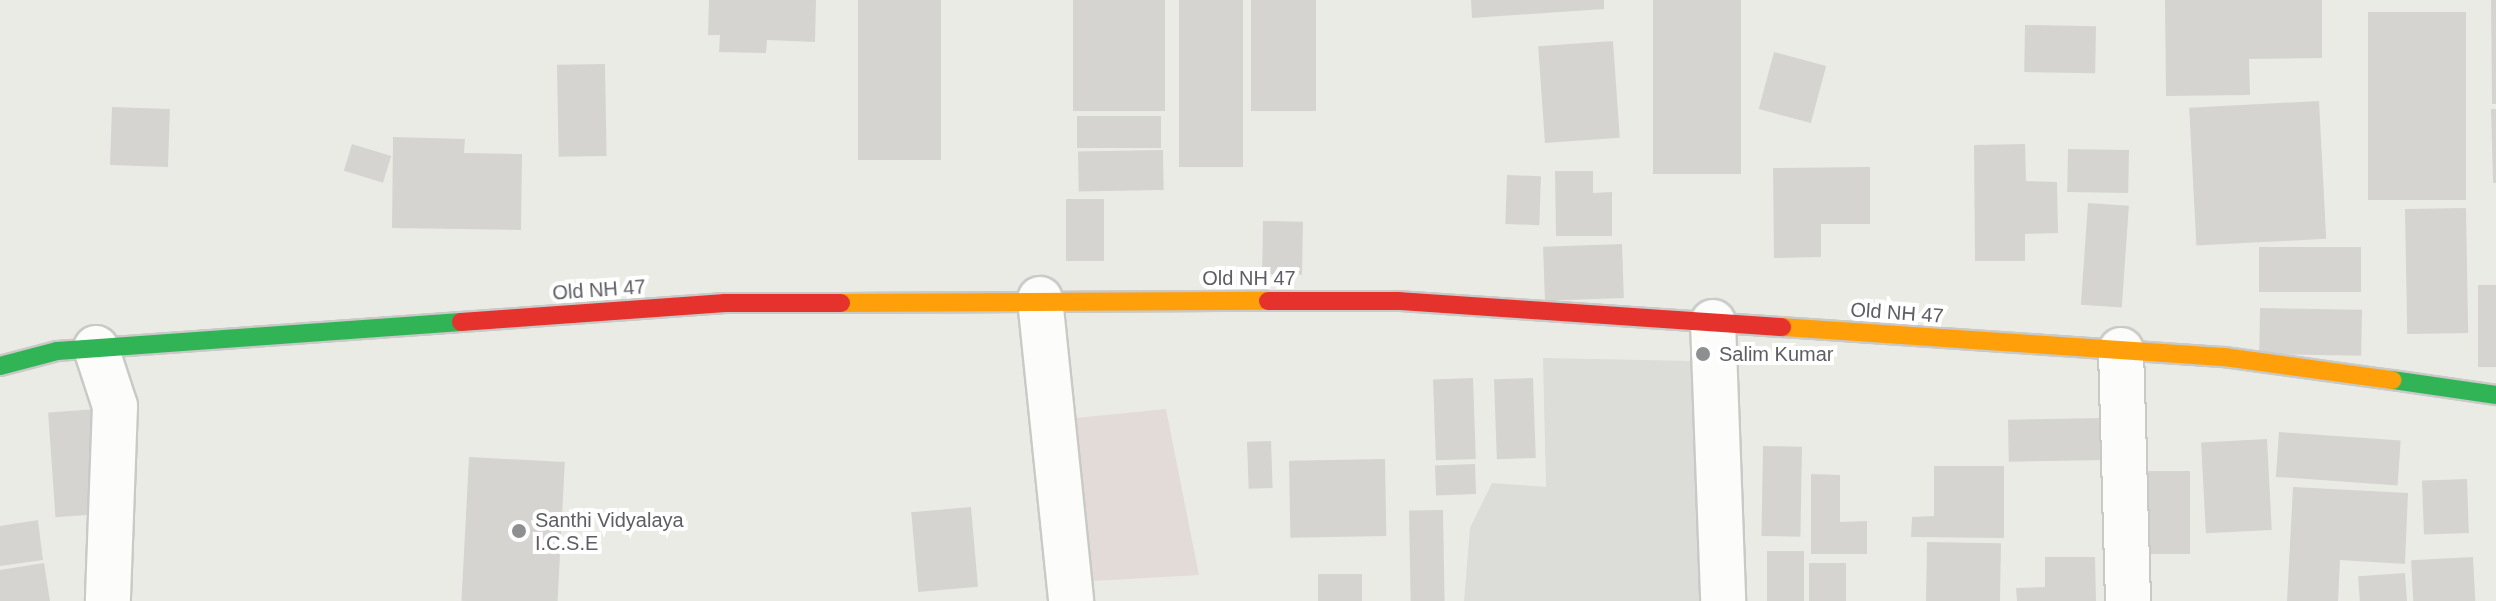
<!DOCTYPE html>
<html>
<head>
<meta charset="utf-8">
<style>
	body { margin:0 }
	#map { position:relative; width:2496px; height:601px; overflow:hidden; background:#ebebe6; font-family:Arial,sans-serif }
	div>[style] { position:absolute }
	.industrial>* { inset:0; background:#dcdcd8 }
	.medical>* { inset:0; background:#e3dbd7 }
	.building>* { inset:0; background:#d5d4d1; transform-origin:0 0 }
	.roads { filter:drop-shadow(2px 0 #c9c9c8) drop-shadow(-2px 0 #c9c9c8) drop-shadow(0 2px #c9c9c8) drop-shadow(0 -2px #c9c9c8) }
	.street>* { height:44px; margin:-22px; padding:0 22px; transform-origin:22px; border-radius:22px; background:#fcfcfb }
	.fast>* { height:18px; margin:-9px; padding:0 9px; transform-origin:9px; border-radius:9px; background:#30b455 }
	.slow>* { height:18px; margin:-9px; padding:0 9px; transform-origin:9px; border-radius:9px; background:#ff9f0a }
	.jam>* { height:18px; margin:-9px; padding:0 9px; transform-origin:9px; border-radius:9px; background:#e5322d }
	.dots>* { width:22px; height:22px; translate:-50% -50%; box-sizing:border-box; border:4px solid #fff; border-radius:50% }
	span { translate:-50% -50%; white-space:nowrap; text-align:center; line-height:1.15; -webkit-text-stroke:8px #fff; paint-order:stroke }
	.street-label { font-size:20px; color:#5c5e63 }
	.poi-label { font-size:20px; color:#5c5e63 }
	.left { translate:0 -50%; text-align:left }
</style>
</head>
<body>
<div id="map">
	<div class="industrial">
		<div style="clip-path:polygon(1543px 358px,1692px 361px,1717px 601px,1464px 601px,1470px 528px,1492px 483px,1546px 487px)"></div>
	</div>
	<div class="medical">
		<div style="clip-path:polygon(1166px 409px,1199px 575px,1093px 581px,1076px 418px)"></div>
	</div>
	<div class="building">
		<div style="clip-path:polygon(709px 0,816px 0,815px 42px,767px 40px,766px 53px,719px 52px,720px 35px,708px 35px)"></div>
		<div style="left:858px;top:0;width:83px;height:160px"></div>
		<div style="left:1073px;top:0;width:92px;height:111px"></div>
		<div style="left:1179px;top:0;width:64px;height:167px"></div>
		<div style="left:1251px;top:0;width:65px;height:111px"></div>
		<div style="clip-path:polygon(1471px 0,1604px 0,1604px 9px,1472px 18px)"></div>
		<div style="left:1653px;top:0;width:88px;height:174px"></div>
		<div style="clip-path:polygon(2165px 0,2322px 0,2322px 58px,2249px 59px,2250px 95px,2166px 96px)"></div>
		<div style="clip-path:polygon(2491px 0,2496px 0,2496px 104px,2492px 104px)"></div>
		<div style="left:2368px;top:12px;width:98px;height:188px"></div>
		<div style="left:2025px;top:25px;width:71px;height:47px;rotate:1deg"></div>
		<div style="left:1613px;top:41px;width:97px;height:75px;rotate:86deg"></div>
		<div style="left:1774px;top:52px;width:54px;height:59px;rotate:15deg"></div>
		<div style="left:605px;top:64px;width:92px;height:48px;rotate:89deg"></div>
		<div style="left:2319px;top:101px;width:138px;height:130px;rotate:87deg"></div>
		<div style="left:112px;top:107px;width:58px;height:58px;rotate:2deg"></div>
		<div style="clip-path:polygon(2491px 109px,2496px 109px,2496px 183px,2493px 183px)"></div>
		<div style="left:1161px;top:116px;width:32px;height:84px;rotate:90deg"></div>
		<div style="clip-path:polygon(393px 137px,465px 139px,464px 153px,522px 154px,521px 230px,392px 228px)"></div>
		<div style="left:352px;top:144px;width:41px;height:28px;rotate:17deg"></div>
		<div style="clip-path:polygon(2025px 144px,2026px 181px,2057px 182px,2058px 233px,2025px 234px,2025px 261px,1975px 261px,1974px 145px)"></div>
		<div style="left:2068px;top:149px;width:61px;height:43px;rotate:1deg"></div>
		<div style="left:1163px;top:150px;width:40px;height:85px;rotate:89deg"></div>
		<div style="clip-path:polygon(1870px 167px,1870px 224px,1821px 224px,1821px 257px,1774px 258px,1773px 168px)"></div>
		<div style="clip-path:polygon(1555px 171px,1593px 171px,1593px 193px,1612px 192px,1612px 236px,1556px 236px)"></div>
		<div style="left:1507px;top:175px;width:34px;height:49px;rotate:2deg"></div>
		<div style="left:1066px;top:199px;width:38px;height:62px"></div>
		<div style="left:2088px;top:203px;width:41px;height:102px;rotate:4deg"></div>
		<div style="left:2466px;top:208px;width:125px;height:61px;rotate:89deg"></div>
		<div style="left:1263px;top:221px;width:40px;height:53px;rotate:1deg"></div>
		<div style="left:1622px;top:244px;width:54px;height:79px;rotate:88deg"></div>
		<div style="left:2259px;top:247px;width:102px;height:45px"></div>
		<div style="left:2496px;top:285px;width:82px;height:18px;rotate:90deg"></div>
		<div style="left:2260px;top:308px;width:102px;height:46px;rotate:1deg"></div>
		<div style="left:1473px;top:378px;width:81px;height:40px;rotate:88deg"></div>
		<div style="left:1533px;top:378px;width:80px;height:39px;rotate:88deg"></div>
		<div style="left:97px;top:409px;width:105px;height:49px;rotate:86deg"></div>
		<div style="left:2103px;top:418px;width:42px;height:95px;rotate:89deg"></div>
		<div style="left:2279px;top:432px;width:122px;height:45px;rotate:4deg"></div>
		<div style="left:2267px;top:439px;width:91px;height:66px;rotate:87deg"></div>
		<div style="left:1271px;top:441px;width:47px;height:24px;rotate:88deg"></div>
		<div style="left:1763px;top:446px;width:39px;height:90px;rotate:1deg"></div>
		<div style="left:469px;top:457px;width:96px;height:144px;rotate:3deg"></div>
		<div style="left:1385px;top:459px;width:77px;height:96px;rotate:89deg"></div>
		<div style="left:1475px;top:464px;width:30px;height:40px;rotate:88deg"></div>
		<div style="clip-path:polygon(1934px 466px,2004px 466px,2004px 538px,1911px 537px,1912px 517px,1934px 516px)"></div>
		<div style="left:2142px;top:471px;width:48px;height:83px"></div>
		<div style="clip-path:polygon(1811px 474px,1840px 475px,1840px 522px,1867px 521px,1867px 554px,1811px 554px)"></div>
		<div style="left:2467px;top:479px;width:54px;height:45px;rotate:88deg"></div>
		<div style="clip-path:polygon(2293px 487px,2408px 493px,2405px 564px,2340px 560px,2338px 601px,2287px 601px)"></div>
		<div style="left:971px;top:507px;width:80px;height:60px;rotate:85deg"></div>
		<div style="left:1443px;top:510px;width:91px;height:34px;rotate:89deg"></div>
		<div style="clip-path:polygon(38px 520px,43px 560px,0 566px,0 526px)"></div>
		<div style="left:1927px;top:542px;width:74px;height:59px;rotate:1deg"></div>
		<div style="left:1767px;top:551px;width:37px;height:50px"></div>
		<div style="clip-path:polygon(2045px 557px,2095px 557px,2096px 601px,2017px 601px,2016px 588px,2045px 587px)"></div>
		<div style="left:2473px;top:557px;width:44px;height:62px;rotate:87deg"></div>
		<div style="clip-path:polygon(44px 563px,50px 601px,0 601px,0 570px)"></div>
		<div style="left:1809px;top:563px;width:37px;height:38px"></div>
		<div style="left:2405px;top:573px;width:28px;height:47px;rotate:86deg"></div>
		<div style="left:1362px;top:574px;width:27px;height:44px;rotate:90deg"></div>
	</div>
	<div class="roads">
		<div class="street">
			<div style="left:1040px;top:299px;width:304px;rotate:84.1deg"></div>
			<div style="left:1713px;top:322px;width:279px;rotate:87.9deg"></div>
			<div style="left:96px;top:348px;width:61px;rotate:71.9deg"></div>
			<div style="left:115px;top:406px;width:195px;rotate:92.1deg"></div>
			<div style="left:2121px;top:350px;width:251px;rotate:88.4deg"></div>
		</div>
		<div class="fast">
			<div style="left:0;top:366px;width:59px;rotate:-14.7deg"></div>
			<div style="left:57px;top:351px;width:405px;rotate:-4.1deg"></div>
			<div style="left:2392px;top:380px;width:105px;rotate:8.2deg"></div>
		</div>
		<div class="slow">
			<div style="left:841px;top:303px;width:427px;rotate:-0.3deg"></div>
			<div style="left:1782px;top:327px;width:443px;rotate:3.9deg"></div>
			<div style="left:2224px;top:357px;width:170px;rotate:7.8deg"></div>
		</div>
		<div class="jam">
			<div style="left:1268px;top:301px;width:131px"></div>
			<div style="left:1399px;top:301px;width:384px;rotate:3.9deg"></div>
			<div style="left:461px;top:322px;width:265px;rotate:-4.1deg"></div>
			<div style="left:725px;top:303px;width:116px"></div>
		</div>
	</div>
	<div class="dots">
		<div style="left:1703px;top:354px;background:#8e8f91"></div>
		<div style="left:519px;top:531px;background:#8e8f91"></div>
	</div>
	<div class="street-label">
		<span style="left:1249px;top:278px">Old NH 47</span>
		<span style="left:599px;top:290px;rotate:-4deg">Old NH 47</span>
		<span style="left:1897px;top:313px;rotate:4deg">Old NH 47</span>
	</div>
	<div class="poi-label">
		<span class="left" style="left:1719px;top:354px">Salim Kumar</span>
		<span class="left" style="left:535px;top:532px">Santhi Vidyalaya<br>I.C.S.E</span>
	</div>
</div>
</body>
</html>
